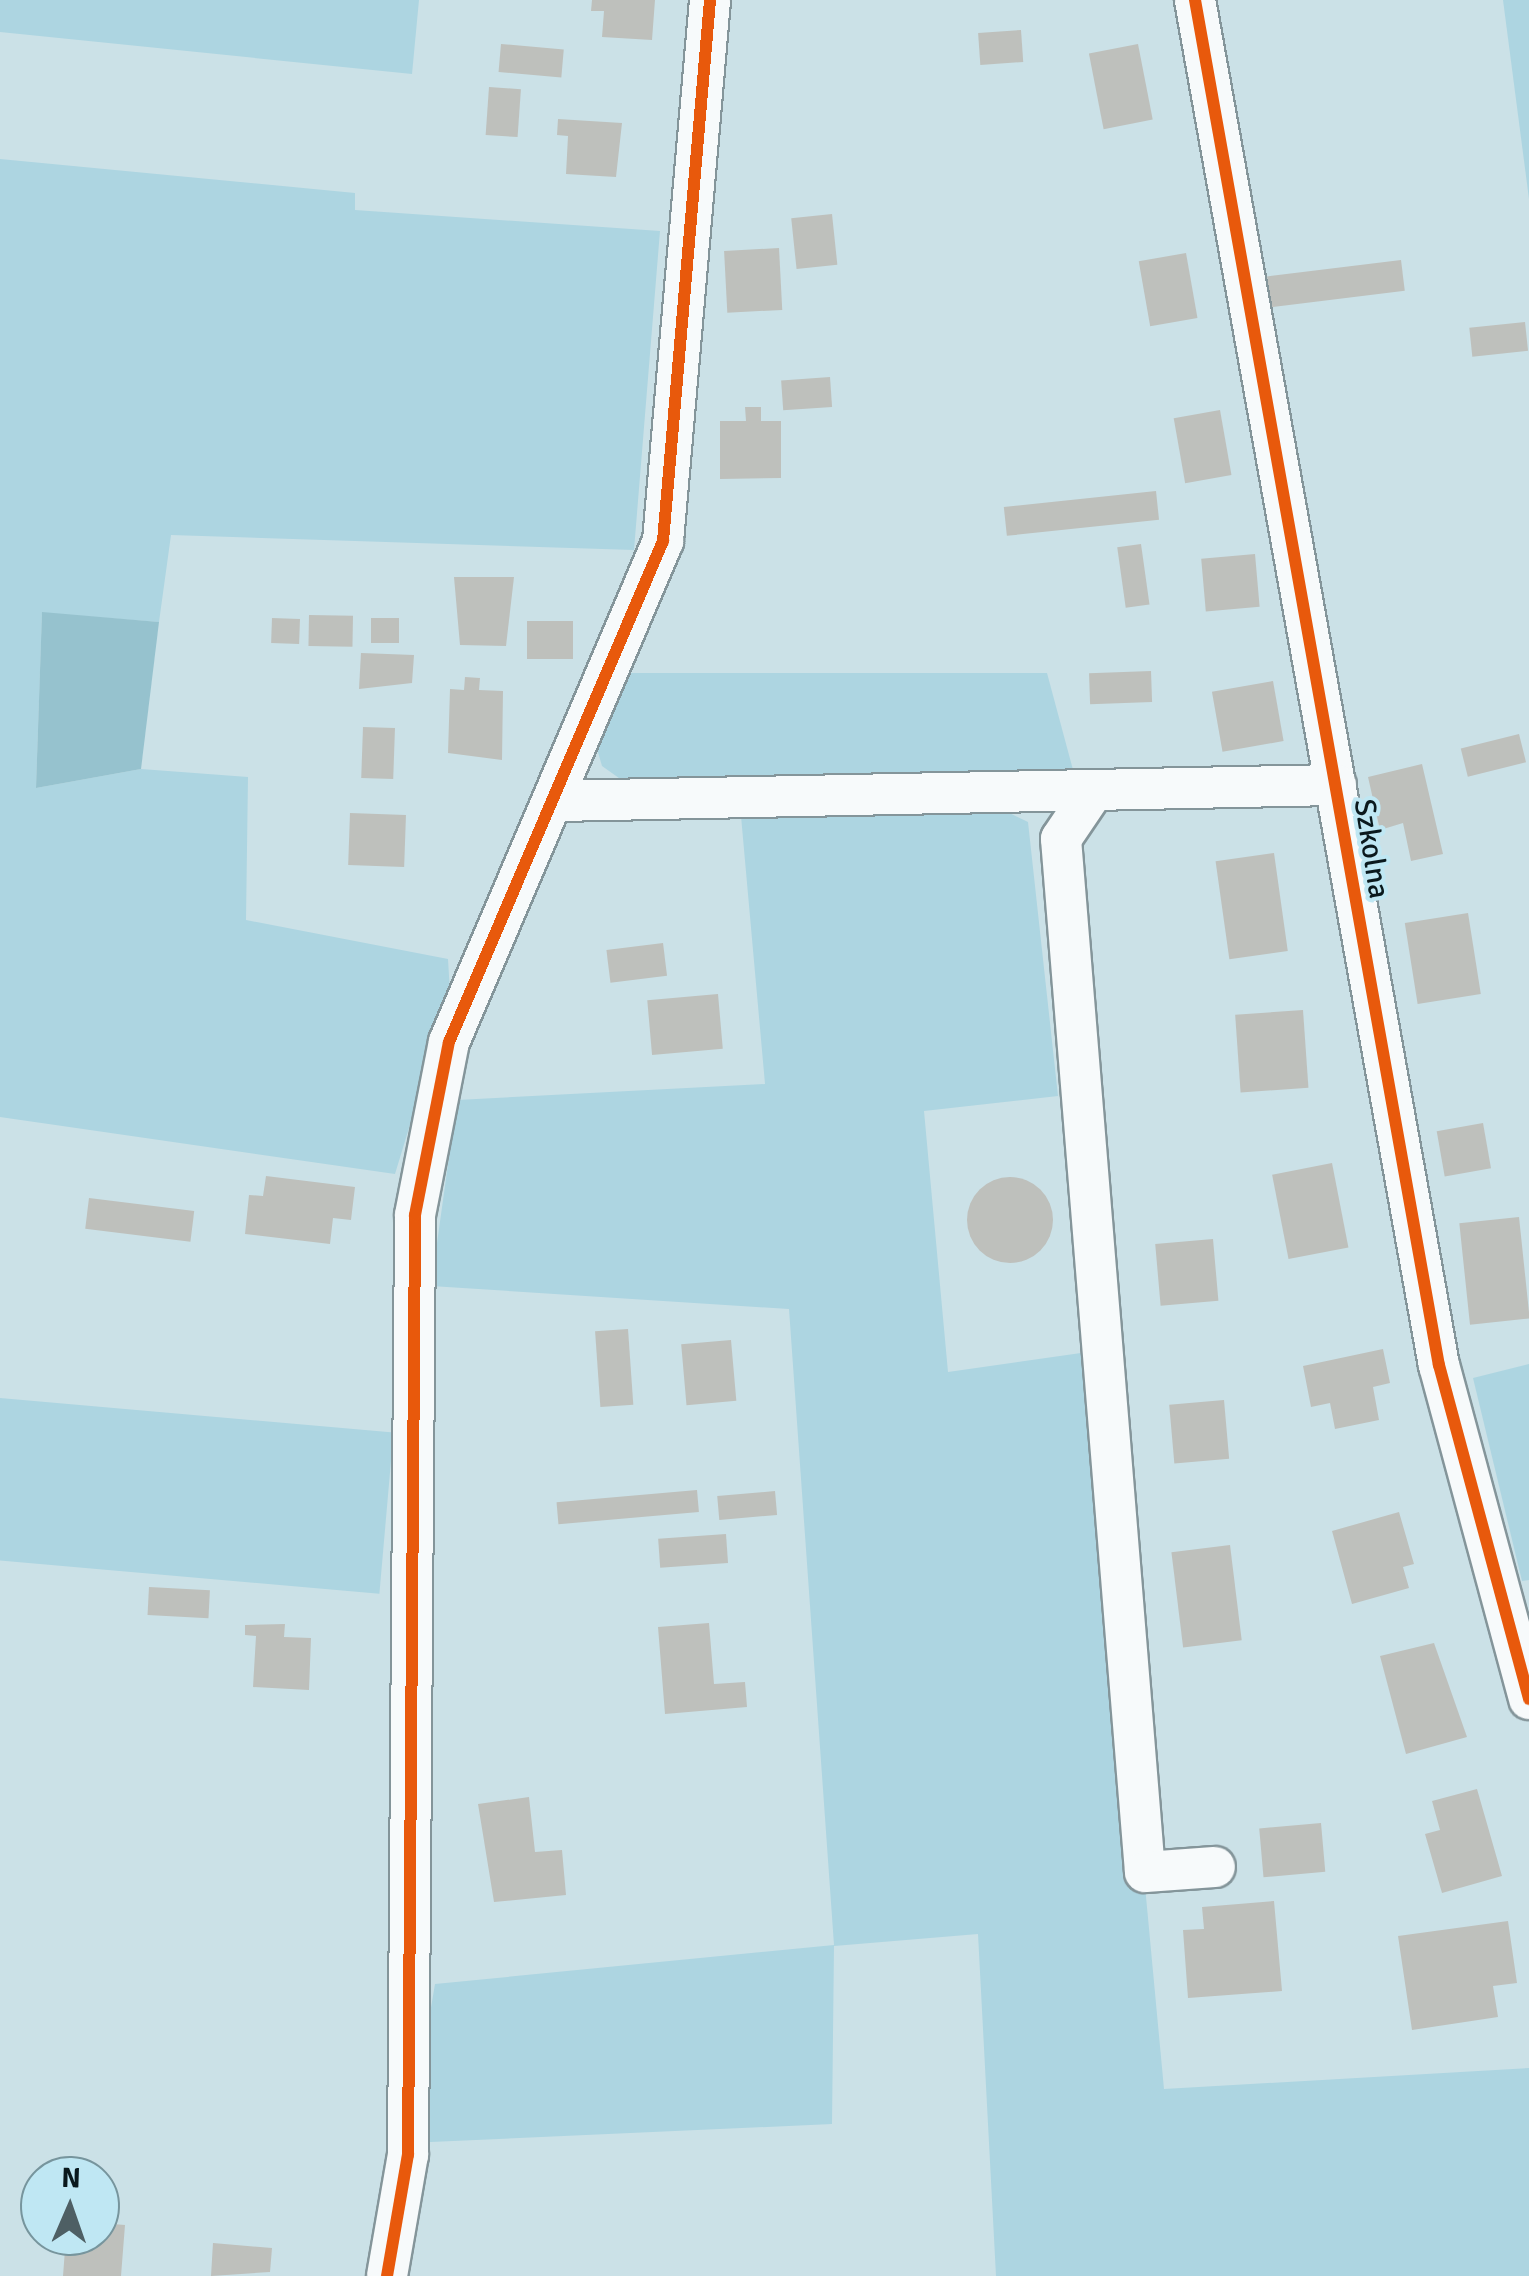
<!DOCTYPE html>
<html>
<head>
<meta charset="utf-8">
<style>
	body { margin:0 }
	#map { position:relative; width:1529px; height:2276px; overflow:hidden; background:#cbe1e7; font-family:Signika,sans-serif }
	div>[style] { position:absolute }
	.green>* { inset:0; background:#add5e1; transform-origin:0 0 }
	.forest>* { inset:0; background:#96c2ce }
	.building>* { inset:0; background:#bec0bc; transform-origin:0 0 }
	.round { border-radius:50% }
	.roads { filter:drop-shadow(2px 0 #84959a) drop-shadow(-2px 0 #84959a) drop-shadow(0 2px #84959a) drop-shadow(0 -2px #84959a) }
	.minor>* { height:40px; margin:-20px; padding:0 20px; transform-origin:20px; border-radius:20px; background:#f7fafb }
	.cycleway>* { height:12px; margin:-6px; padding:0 6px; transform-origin:6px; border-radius:6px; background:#e8590c }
	span { translate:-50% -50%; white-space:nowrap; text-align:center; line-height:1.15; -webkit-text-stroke:8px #bfe7f3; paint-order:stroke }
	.street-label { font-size:30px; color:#0a191d }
	.north { position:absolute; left:20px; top:2156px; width:100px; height:100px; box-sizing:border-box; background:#bfe7f3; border:2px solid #77959d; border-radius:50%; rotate:2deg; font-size:28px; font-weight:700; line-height:40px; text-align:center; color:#0a191d }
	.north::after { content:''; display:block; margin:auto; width:35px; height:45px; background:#4e5f64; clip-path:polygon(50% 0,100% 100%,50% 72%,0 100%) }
</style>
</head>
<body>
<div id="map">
	<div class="green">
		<div style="clip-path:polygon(0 0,419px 0,412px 74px,0 32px)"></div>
		<div style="clip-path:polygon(1503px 0,1529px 0,1529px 199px)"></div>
		<div style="clip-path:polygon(0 159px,355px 193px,355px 210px,660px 231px,634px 550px,171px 535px,159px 622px,42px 613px,36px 788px,141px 769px,248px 777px,246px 920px,448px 959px,450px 993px,395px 1174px,0 1117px)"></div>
		<div style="clip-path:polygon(626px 673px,1047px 673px,1076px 781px,626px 783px,602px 766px,595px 742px)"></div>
		<div style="clip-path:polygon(991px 804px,1028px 822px,1058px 1096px,924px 1111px,948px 1372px,1095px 1351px,1164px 2089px,1529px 2068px,1529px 2276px,996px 2276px,978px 1934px,834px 1946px,832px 2124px,408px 2143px,435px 1984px,834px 1945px,789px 1309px,431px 1286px,457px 1100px,765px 1084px,741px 816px)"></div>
		<div style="clip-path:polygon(1529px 1364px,1529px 1580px,1522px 1581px,1473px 1378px)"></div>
		<div style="left:0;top:1398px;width:395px;height:162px;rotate:5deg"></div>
	</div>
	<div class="forest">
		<div style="clip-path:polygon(42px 612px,159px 622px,141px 769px,36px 788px)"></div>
	</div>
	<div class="building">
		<div style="clip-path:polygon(592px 0,655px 0,652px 40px,602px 37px,604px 11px,591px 11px)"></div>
		<div style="left:1021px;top:30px;width:32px;height:43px;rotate:86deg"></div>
		<div style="left:501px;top:44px;width:63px;height:28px;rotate:5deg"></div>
		<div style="left:1138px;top:44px;width:77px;height:50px;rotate:79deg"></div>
		<div style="left:489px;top:87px;width:32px;height:48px;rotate:4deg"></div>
		<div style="clip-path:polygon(558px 119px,622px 123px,616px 177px,566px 174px,568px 136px,557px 135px)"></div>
		<div style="left:832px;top:214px;width:51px;height:41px;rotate:84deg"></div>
		<div style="left:779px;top:248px;width:62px;height:55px;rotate:87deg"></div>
		<div style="left:1186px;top:253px;width:66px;height:48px;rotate:80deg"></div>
		<div style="left:1401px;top:260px;width:31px;height:135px;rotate:83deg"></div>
		<div style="left:1525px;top:322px;width:29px;height:56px;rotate:84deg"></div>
		<div style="left:830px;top:377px;width:30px;height:49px;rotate:86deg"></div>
		<div style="clip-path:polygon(745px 407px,761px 407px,761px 421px,781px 421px,781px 478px,720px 479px,720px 421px,746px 421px)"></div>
		<div style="left:1220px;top:410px;width:66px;height:47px;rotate:80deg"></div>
		<div style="left:1156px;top:491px;width:29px;height:153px;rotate:84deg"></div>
		<div style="left:1141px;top:544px;width:61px;height:24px;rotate:82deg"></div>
		<div style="left:1255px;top:554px;width:53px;height:54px;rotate:85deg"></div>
		<div style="clip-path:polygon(454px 577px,514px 577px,506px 646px,460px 645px)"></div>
		<div style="left:309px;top:615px;width:44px;height:31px;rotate:1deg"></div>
		<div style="left:272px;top:618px;width:28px;height:25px;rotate:2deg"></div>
		<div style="left:371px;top:618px;width:28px;height:25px"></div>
		<div style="left:527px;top:621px;width:46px;height:38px"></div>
		<div style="clip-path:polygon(361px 653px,414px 655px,412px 683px,359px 689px)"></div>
		<div style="left:1151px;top:671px;width:31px;height:62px;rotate:88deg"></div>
		<div style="clip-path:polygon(465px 677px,480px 678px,479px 690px,503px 691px,502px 760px,448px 753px,450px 689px,464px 690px)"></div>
		<div style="left:1273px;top:681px;width:61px;height:62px;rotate:80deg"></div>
		<div style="left:363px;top:727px;width:32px;height:51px;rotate:2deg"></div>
		<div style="left:1519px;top:734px;width:29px;height:60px;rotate:76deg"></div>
		<div style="clip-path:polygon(1422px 764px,1443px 854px,1411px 861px,1403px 823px,1380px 830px,1368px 777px)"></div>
		<div style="left:350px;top:813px;width:56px;height:52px;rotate:2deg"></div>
		<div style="left:1274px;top:853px;width:99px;height:59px;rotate:82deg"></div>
		<div style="left:1468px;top:913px;width:82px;height:64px;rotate:81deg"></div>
		<div style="left:663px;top:943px;width:33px;height:57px;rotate:83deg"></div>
		<div style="left:718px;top:994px;width:55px;height:71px;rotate:85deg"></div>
		<div style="left:1303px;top:1010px;width:78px;height:68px;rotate:86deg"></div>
		<div style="left:1483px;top:1123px;width:46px;height:47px;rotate:80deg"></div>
		<div style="left:1332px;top:1163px;width:86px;height:61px;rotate:79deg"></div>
		<div style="clip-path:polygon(266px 1176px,355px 1187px,351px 1220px,333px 1218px,330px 1244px,245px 1234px,249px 1195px,263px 1196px)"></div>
		<div class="round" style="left:967px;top:1177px;width:86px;height:86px"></div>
		<div style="left:89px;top:1198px;width:106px;height:31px;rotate:7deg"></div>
		<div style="left:1519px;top:1217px;width:102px;height:60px;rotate:84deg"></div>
		<div style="left:1213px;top:1239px;width:62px;height:58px;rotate:85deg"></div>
		<div style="left:628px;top:1329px;width:76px;height:33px;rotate:86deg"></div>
		<div style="left:731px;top:1340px;width:61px;height:50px;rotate:85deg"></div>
		<div style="clip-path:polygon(1383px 1349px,1390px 1383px,1373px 1387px,1379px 1420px,1335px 1429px,1330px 1403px,1311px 1407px,1303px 1366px)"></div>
		<div style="left:1224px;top:1400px;width:59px;height:55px;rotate:85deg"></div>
		<div style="left:697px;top:1490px;width:22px;height:141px;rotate:85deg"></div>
		<div style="left:775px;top:1491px;width:24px;height:58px;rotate:85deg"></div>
		<div style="clip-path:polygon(1399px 1512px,1414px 1564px,1403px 1567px,1409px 1588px,1352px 1604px,1332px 1531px)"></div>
		<div style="left:726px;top:1534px;width:29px;height:68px;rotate:86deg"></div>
		<div style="left:1230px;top:1545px;width:96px;height:59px;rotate:83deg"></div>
		<div style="left:149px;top:1587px;width:61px;height:28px;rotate:3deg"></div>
		<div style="clip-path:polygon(709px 1623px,714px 1684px,745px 1682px,747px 1707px,665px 1714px,658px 1627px)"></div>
		<div style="clip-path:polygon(285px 1624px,284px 1637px,311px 1638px,309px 1690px,253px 1687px,256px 1636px,245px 1635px,245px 1625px)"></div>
		<div style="clip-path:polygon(1434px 1643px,1467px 1737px,1406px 1754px,1380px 1656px)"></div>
		<div style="clip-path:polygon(1477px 1789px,1502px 1876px,1442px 1893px,1425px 1834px,1440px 1830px,1432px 1801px)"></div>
		<div style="clip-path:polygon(529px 1797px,535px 1852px,562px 1850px,566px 1895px,494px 1902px,478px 1804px)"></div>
		<div style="left:1321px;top:1823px;width:49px;height:62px;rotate:85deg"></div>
		<div style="clip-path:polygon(1274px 1901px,1282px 1991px,1188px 1998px,1183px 1930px,1204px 1929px,1202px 1907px)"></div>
		<div style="clip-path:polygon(1508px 1921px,1517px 1983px,1493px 1986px,1498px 2017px,1412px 2030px,1398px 1936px)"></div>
		<div style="clip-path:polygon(100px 2223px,125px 2225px,121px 2276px,63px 2276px,66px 2236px,100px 2236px)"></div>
		<div style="clip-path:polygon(213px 2243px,272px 2248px,270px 2272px,211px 2276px)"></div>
	</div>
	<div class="roads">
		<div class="minor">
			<div style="left:1195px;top:0;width:1387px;rotate:79.87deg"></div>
			<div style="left:1439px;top:1365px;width:346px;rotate:74.9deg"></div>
			<div style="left:1094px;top:790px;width:59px;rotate:124deg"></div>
			<div style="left:1061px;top:839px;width:1036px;rotate:85.35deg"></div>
			<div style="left:1145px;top:1872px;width:70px;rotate:-4.1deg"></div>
			<div style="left:558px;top:801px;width:778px;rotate:-1.18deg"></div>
			<div style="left:387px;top:2276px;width:123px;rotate:-80.2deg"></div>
			<div style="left:408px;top:2155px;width:940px;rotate:-89.57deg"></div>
			<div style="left:415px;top:1215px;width:176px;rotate:-78.9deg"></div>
			<div style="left:449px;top:1042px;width:545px;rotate:-66.87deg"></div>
			<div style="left:663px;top:541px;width:543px;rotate:-85.03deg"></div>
		</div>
	</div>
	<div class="cycleway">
		<div style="left:1195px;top:0;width:1387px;rotate:79.87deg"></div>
		<div style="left:1439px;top:1365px;width:346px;rotate:74.9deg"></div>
		<div style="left:387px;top:2276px;width:123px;rotate:-80.2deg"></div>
		<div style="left:408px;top:2155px;width:940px;rotate:-89.57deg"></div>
		<div style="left:415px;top:1215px;width:176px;rotate:-78.9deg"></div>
		<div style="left:449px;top:1042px;width:545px;rotate:-66.87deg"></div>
		<div style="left:663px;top:541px;width:543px;rotate:-85.03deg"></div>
	</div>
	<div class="street-label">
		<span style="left:1371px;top:849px;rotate:81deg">Szkolna</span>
	</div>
	<div class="north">N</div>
</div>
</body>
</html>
